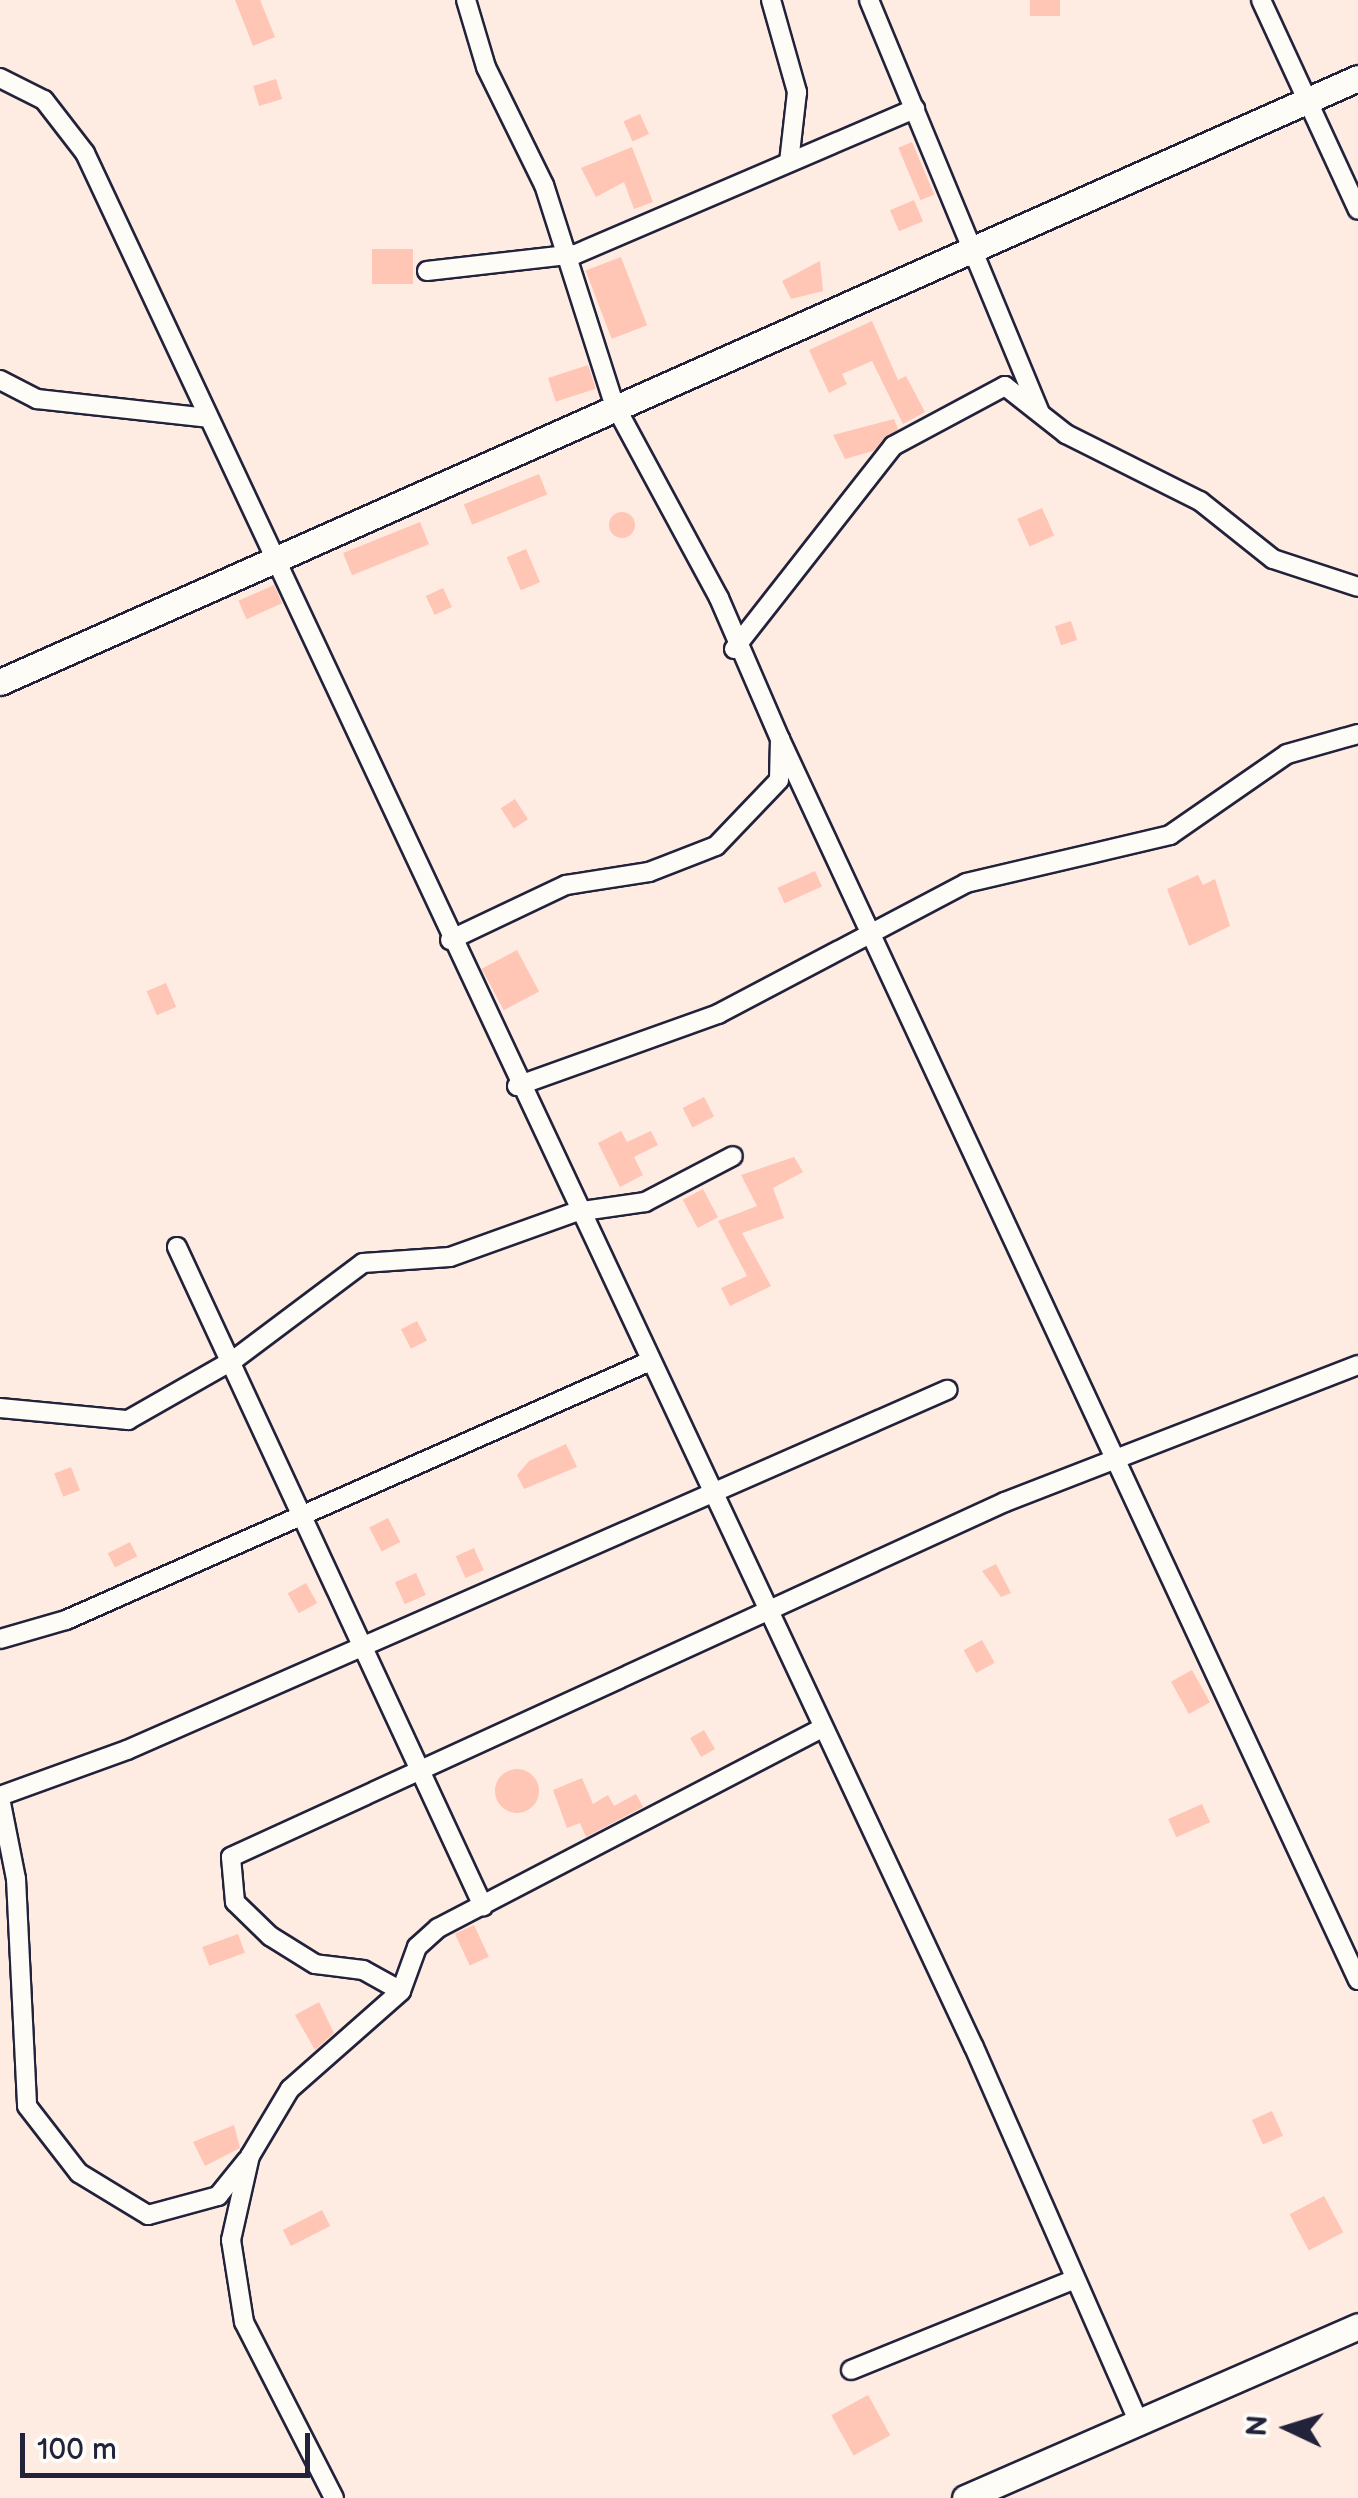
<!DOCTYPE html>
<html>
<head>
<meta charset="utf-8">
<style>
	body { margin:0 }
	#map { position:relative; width:1358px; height:2498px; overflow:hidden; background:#feece3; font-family:"Balsamiq Sans",sans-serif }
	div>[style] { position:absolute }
	.building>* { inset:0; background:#ffc5b5; transform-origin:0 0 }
	.round { border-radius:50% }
	.roads { filter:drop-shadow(2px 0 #22223b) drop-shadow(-2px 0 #22223b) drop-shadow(0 2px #22223b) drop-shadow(0 -2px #22223b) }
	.street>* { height:18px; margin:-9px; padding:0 9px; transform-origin:9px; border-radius:9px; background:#fdfcf7 }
	.secondary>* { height:25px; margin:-12.5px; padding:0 12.5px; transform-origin:12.5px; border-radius:12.5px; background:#fdfcf7 }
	span { translate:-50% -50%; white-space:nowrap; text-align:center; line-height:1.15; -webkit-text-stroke:9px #fdfcf7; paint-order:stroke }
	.north { position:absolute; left:1238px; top:2378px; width:100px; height:100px; -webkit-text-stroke:8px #fdfcf7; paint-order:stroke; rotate:274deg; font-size:28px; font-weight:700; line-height:40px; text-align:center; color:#22223b }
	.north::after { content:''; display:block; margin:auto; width:35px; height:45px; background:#22223b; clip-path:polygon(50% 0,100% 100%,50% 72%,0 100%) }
	.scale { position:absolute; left:20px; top:2433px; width:290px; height:45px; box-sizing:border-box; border:5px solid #22223b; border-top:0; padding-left:12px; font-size:30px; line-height:35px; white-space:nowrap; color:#22223b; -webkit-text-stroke:8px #fdfcf7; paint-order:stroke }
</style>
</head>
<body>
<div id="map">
	<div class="building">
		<div style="clip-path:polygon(235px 0,260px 0,275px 37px,253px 46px)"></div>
		<div style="left:1030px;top:0;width:30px;height:16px"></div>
		<div style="left:276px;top:79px;width:21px;height:24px;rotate:73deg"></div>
		<div style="left:640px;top:114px;width:22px;height:18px;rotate:66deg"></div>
		<div style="left:912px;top:142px;width:57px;height:15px;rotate:67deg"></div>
		<div style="clip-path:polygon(632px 147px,653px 202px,634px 209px,624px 182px,596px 197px,581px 168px)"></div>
		<div style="left:914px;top:200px;width:23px;height:26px;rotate:67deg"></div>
		<div style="left:372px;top:249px;width:41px;height:35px"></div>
		<div style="left:621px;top:257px;width:73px;height:38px;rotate:69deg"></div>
		<div style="clip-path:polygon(820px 261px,823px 291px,791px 299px,782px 281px)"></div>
		<div style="clip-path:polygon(872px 321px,898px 380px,906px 376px,925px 412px,903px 424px,872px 361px,842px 374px,847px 384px,829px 393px,809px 350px)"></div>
		<div style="left:588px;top:365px;width:25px;height:42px;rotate:72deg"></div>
		<div style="clip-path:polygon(894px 419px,898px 429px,873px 451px,845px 459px,833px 435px)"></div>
		<div style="left:539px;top:474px;width:22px;height:81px;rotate:68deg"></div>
		<div style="left:1042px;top:508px;width:30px;height:27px;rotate:66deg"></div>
		<div class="round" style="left:609px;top:512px;width:26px;height:26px"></div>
		<div style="left:420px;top:522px;width:24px;height:83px;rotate:68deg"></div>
		<div style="left:526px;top:549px;width:36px;height:21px;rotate:67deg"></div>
		<div style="left:274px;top:585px;width:20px;height:39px;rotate:66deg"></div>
		<div style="left:443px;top:588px;width:21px;height:19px;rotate:65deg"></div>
		<div style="left:1071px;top:621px;width:20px;height:17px;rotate:72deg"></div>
		<div style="left:515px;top:799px;width:24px;height:17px;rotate:57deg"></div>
		<div style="left:815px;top:871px;width:17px;height:41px;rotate:66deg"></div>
		<div style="clip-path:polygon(1198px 875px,1203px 885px,1215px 879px,1230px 926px,1189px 946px,1167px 889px)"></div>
		<div style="left:517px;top:950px;width:47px;height:40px;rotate:62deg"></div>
		<div style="left:166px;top:983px;width:26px;height:21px;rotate:67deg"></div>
		<div style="left:704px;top:1097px;width:22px;height:24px;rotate:63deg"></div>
		<div style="clip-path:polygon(621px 1131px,627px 1142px,651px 1131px,658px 1145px,634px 1157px,643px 1175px,620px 1187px,598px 1143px)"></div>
		<div style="clip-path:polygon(794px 1157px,803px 1172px,773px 1188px,784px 1218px,742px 1233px,771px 1286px,730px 1306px,721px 1288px,747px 1276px,718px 1221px,757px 1206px,741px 1175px)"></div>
		<div style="left:703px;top:1189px;width:32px;height:23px;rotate:62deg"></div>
		<div style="left:417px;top:1321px;width:22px;height:18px;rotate:63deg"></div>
		<div style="clip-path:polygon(566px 1444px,577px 1467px,524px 1489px,517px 1475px,529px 1461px)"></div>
		<div style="left:71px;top:1467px;width:25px;height:18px;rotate:69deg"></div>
		<div style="left:388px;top:1518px;width:27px;height:21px;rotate:63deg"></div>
		<div style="left:130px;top:1542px;width:16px;height:25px;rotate:63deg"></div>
		<div style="left:474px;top:1548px;width:24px;height:20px;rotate:66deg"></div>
		<div style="clip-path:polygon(996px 1564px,1011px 1593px,1001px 1597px,982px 1571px)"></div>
		<div style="left:416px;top:1573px;width:24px;height:23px;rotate:66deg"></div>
		<div style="left:306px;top:1583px;width:23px;height:21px;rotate:61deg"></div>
		<div style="left:982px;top:1640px;width:26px;height:21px;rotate:61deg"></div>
		<div style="left:1192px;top:1670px;width:37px;height:24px;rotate:61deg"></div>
		<div style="left:704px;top:1730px;width:22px;height:16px;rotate:60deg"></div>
		<div class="round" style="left:495px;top:1769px;width:44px;height:44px"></div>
		<div style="clip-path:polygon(582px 1778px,593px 1804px,608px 1795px,614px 1806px,636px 1794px,643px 1807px,586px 1837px,580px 1823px,567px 1828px,553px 1790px)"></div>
		<div style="left:1202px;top:1804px;width:20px;height:37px;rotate:66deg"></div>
		<div style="left:474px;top:1925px;width:35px;height:21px;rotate:65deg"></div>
		<div style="left:238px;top:1934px;width:20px;height:38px;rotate:70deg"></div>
		<div style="clip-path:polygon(319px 2002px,334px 2033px,315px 2050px,295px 2015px)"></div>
		<div style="left:1272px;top:2111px;width:27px;height:22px;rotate:66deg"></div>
		<div style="clip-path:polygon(234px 2125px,240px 2148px,205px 2166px,193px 2142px)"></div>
		<div style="left:1324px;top:2196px;width:41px;height:39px;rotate:62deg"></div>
		<div style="left:322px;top:2210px;width:18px;height:44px;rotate:63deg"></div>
		<div style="left:868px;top:2395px;width:46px;height:42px;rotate:61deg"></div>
	</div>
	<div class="roads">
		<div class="street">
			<div style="left:771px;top:0;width:96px;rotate:74.2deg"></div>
			<div style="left:797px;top:92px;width:70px;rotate:96.5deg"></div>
			<div style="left:869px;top:0;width:445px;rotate:67.5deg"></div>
			<div style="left:1261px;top:0;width:231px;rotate:65.2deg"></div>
			<div style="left:0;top:78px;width:49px;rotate:26.6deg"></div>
			<div style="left:44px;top:100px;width:67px;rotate:52.3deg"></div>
			<div style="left:85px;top:153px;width:2092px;rotate:64.86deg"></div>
			<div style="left:974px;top:2047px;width:410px;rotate:66.3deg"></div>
			<div style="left:427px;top:271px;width:150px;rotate:-6.5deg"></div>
			<div style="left:576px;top:254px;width:369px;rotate:-23.2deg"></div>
			<div style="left:0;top:380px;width:42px;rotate:27.2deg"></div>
			<div style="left:37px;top:399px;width:172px;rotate:6.3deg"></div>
			<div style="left:734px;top:649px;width:258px;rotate:-51.9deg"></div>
			<div style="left:893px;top:446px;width:127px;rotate:-28.2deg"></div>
			<div style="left:1005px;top:386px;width:78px;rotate:38.2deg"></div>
			<div style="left:1066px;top:434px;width:150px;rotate:26.6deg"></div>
			<div style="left:1200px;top:501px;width:93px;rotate:38.5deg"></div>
			<div style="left:1273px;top:559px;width:89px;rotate:18.2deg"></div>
			<div style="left:780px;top:739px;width:1369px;rotate:65.03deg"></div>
			<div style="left:450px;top:940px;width:128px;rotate:-25.4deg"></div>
			<div style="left:566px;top:885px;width:84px;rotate:-8.9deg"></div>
			<div style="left:649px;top:872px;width:72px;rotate:-21.2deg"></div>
			<div style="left:716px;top:846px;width:91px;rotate:-46.3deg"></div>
			<div style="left:779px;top:780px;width:41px;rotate:-88.6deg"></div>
			<div style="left:780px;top:739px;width:154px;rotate:-113.4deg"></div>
			<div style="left:719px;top:598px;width:221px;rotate:-118.4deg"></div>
			<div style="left:614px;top:404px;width:230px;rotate:-107.7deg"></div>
			<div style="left:544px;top:185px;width:131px;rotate:-116.2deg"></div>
			<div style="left:486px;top:67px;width:70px;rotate:-106.6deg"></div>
			<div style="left:517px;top:1086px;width:214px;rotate:-19.7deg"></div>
			<div style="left:718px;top:1014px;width:280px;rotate:-27.8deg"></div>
			<div style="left:966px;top:883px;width:210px;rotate:-13.2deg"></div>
			<div style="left:1170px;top:835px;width:142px;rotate:-34.7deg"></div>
			<div style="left:1287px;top:754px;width:74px;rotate:-15.7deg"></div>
			<div style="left:177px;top:1247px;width:727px;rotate:65.09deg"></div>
			<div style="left:0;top:1408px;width:129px;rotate:5.4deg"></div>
			<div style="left:128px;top:1420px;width:123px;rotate:-29.7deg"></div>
			<div style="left:235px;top:1359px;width:160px;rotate:-36.9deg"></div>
			<div style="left:363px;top:1263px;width:87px;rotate:-3.9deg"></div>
			<div style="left:450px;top:1257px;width:134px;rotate:-19.7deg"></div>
			<div style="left:576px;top:1212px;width:70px;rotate:-8.2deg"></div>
			<div style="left:645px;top:1202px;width:99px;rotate:-27.6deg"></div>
			<div style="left:0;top:1639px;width:69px;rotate:-16.1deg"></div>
			<div style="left:66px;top:1620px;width:634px;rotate:-23.9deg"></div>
			<div style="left:0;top:1796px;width:135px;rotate:-19.9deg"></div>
			<div style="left:127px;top:1750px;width:896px;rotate:-23.7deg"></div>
			<div style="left:0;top:1798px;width:83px;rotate:78.8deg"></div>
			<div style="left:16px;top:1879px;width:227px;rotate:87.2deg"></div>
			<div style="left:27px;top:2106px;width:85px;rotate:52.2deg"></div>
			<div style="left:79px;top:2173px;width:81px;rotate:31.3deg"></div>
			<div style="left:148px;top:2215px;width:73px;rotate:-15.2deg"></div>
			<div style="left:218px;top:2196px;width:46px;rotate:-51.1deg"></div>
			<div style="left:401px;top:1991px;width:43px;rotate:-151.1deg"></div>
			<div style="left:363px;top:1970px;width:48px;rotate:-172.9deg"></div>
			<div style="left:315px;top:1964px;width:53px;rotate:-148.1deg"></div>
			<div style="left:270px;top:1936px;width:49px;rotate:-135.8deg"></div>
			<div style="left:235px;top:1902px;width:45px;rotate:-95.1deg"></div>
			<div style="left:231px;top:1857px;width:852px;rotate:-24.64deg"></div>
			<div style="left:1005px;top:1502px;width:379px;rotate:-21.2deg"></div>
			<div style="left:851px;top:2370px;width:242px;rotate:-22.1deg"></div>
			<div style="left:334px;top:2498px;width:198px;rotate:-117.1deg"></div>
			<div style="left:244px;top:2322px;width:83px;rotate:-99deg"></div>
			<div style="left:231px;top:2240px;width:86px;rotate:-77.3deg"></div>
			<div style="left:250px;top:2156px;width:78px;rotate:-59.2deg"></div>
			<div style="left:290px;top:2089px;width:148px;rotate:-41.4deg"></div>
			<div style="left:401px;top:1991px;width:47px;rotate:-70deg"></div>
			<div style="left:417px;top:1947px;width:28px;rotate:-42deg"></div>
			<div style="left:438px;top:1928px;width:432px;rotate:-27.5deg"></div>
		</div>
		<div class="secondary">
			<div style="left:0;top:682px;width:1486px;rotate:-23.98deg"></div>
			<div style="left:965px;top:2498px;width:429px;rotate:-23.6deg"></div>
		</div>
	</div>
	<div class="north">N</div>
	<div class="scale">100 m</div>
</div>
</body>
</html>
